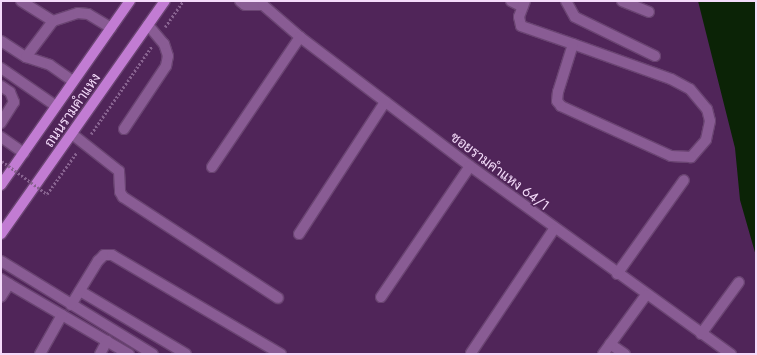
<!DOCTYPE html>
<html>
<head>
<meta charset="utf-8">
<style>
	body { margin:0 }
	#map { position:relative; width:757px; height:355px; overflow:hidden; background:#502559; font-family:Jost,Sarabun,sans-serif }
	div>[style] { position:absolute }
	.water>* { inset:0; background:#0b2306 }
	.path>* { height:2.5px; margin-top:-1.25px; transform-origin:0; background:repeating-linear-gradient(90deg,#886390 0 2px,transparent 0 4px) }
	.roads { filter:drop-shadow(1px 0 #6a4472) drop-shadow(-1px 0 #6a4472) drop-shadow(0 1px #6a4472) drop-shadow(0 -1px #6a4472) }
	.minor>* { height:10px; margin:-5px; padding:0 5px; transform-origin:5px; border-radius:5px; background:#895c94 }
	.major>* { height:10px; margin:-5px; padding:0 5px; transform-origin:5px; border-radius:5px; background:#c27cd3 }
	.path-bridge>* { height:2.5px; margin-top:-1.25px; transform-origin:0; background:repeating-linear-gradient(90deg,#886390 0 2px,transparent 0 4px) }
	span { translate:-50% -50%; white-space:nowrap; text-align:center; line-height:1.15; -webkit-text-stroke:3px #502559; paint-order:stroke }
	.street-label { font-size:14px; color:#f4dbfa }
	.frame { position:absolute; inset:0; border:2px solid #f4dbfa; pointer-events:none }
</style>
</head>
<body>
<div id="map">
	<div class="water">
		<div style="clip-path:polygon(698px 1px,756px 1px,756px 256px,740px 200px,735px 148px)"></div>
	</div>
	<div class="path">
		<div style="left:165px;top:27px;width:32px;rotate:-55deg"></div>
		<div style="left:91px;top:134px;width:107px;rotate:-55.3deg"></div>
		<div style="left:47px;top:194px;width:52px;rotate:-54.5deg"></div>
	</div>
	<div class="roads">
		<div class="minor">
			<div style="left:21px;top:1px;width:38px;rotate:32deg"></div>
			<div style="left:53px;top:21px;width:26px;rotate:-18deg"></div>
			<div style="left:78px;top:13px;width:10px;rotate:6deg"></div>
			<div style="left:88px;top:14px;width:27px;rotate:31deg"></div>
			<div style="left:240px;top:1px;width:6px;rotate:39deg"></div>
			<div style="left:245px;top:5px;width:18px"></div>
			<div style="left:261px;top:1px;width:4px;rotate:63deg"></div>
			<div style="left:263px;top:5px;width:49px;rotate:40.9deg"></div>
			<div style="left:300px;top:37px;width:213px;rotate:37.2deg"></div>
			<div style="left:470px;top:166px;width:322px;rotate:35.8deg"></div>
			<div style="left:511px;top:1px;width:13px;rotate:27deg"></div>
			<div style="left:525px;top:1px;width:17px;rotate:111deg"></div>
			<div style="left:519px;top:17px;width:9px;rotate:77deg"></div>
			<div style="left:521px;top:26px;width:55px;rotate:19.1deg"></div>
			<div style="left:573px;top:44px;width:104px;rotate:19.7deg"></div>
			<div style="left:671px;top:79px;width:21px;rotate:28deg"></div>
			<div style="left:690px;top:89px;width:26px;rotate:50deg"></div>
			<div style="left:707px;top:109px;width:12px;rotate:76deg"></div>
			<div style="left:710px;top:121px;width:19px;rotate:102deg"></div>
			<div style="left:706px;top:140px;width:23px;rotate:131deg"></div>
			<div style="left:691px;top:157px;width:20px;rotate:-177deg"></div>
			<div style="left:671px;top:156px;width:121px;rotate:-155.6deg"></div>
			<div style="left:561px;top:106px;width:6px;rotate:-129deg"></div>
			<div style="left:557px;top:101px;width:9px;rotate:-84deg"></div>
			<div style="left:558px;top:92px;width:50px;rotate:-72.6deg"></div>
			<div style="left:566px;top:1px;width:18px;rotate:61deg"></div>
			<div style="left:575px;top:17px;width:89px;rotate:26deg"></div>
			<div style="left:622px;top:1px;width:29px;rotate:22deg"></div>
			<div style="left:1px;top:41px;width:30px;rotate:33deg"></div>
			<div style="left:26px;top:57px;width:25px;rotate:18deg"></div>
			<div style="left:50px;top:65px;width:28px;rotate:35deg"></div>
			<div style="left:26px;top:57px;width:45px;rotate:-53.1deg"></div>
			<div style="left:1px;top:68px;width:67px;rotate:34.6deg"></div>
			<div style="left:1px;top:86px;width:11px;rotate:34deg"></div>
			<div style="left:10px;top:92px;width:11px;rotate:68deg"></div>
			<div style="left:14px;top:102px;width:25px;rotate:122deg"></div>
			<div style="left:124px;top:129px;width:76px;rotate:-56.3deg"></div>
			<div style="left:166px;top:66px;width:10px;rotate:-79deg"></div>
			<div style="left:168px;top:56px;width:13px;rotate:-108deg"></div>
			<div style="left:164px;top:44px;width:25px;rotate:-130deg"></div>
			<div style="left:72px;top:134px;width:60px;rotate:38.2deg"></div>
			<div style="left:119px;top:171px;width:21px;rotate:87deg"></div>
			<div style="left:120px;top:192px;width:6px;rotate:59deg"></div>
			<div style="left:123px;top:197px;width:185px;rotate:33.1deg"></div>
			<div style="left:1px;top:137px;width:28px;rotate:35deg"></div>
			<div style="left:212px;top:167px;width:157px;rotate:-55.9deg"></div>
			<div style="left:299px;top:234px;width:158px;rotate:-56.9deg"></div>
			<div style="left:1px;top:261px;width:178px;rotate:31.5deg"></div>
			<div style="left:617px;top:274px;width:115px;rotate:-54.5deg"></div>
			<div style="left:1px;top:279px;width:9px;rotate:32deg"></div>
			<div style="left:9px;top:284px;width:15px;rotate:122deg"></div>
			<div style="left:9px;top:284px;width:139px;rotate:30.3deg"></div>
			<div style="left:80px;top:291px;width:123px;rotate:30.7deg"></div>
			<div style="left:381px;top:297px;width:158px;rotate:-55.8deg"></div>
			<div style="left:71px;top:305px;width:52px;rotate:-58.5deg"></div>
			<div style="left:98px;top:261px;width:8px;rotate:-45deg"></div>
			<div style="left:104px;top:255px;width:8px"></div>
			<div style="left:112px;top:255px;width:196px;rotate:30.4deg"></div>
			<div style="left:701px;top:334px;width:64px;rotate:-53.8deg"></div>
			<div style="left:610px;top:344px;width:18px;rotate:34deg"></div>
			<div style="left:471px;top:353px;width:149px;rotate:-56.2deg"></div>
			<div style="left:40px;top:354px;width:45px;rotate:-60.6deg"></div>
			<div style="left:100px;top:354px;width:15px;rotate:-62deg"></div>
			<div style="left:603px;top:354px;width:73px;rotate:-53.9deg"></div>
		</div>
		<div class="major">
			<div style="left:1px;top:185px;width:225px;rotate:-55deg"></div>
			<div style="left:1px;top:234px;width:285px;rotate:-54.9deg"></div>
		</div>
	</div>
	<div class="path-bridge">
		<div style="left:2px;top:161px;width:56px;rotate:36.3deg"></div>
	</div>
	<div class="street-label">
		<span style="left:72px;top:110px;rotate:-55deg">ถนนรามคำแหง</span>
		<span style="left:500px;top:171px;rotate:37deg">ซอยรามคำแหง 64/1</span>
	</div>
	<div class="frame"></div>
</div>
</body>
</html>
